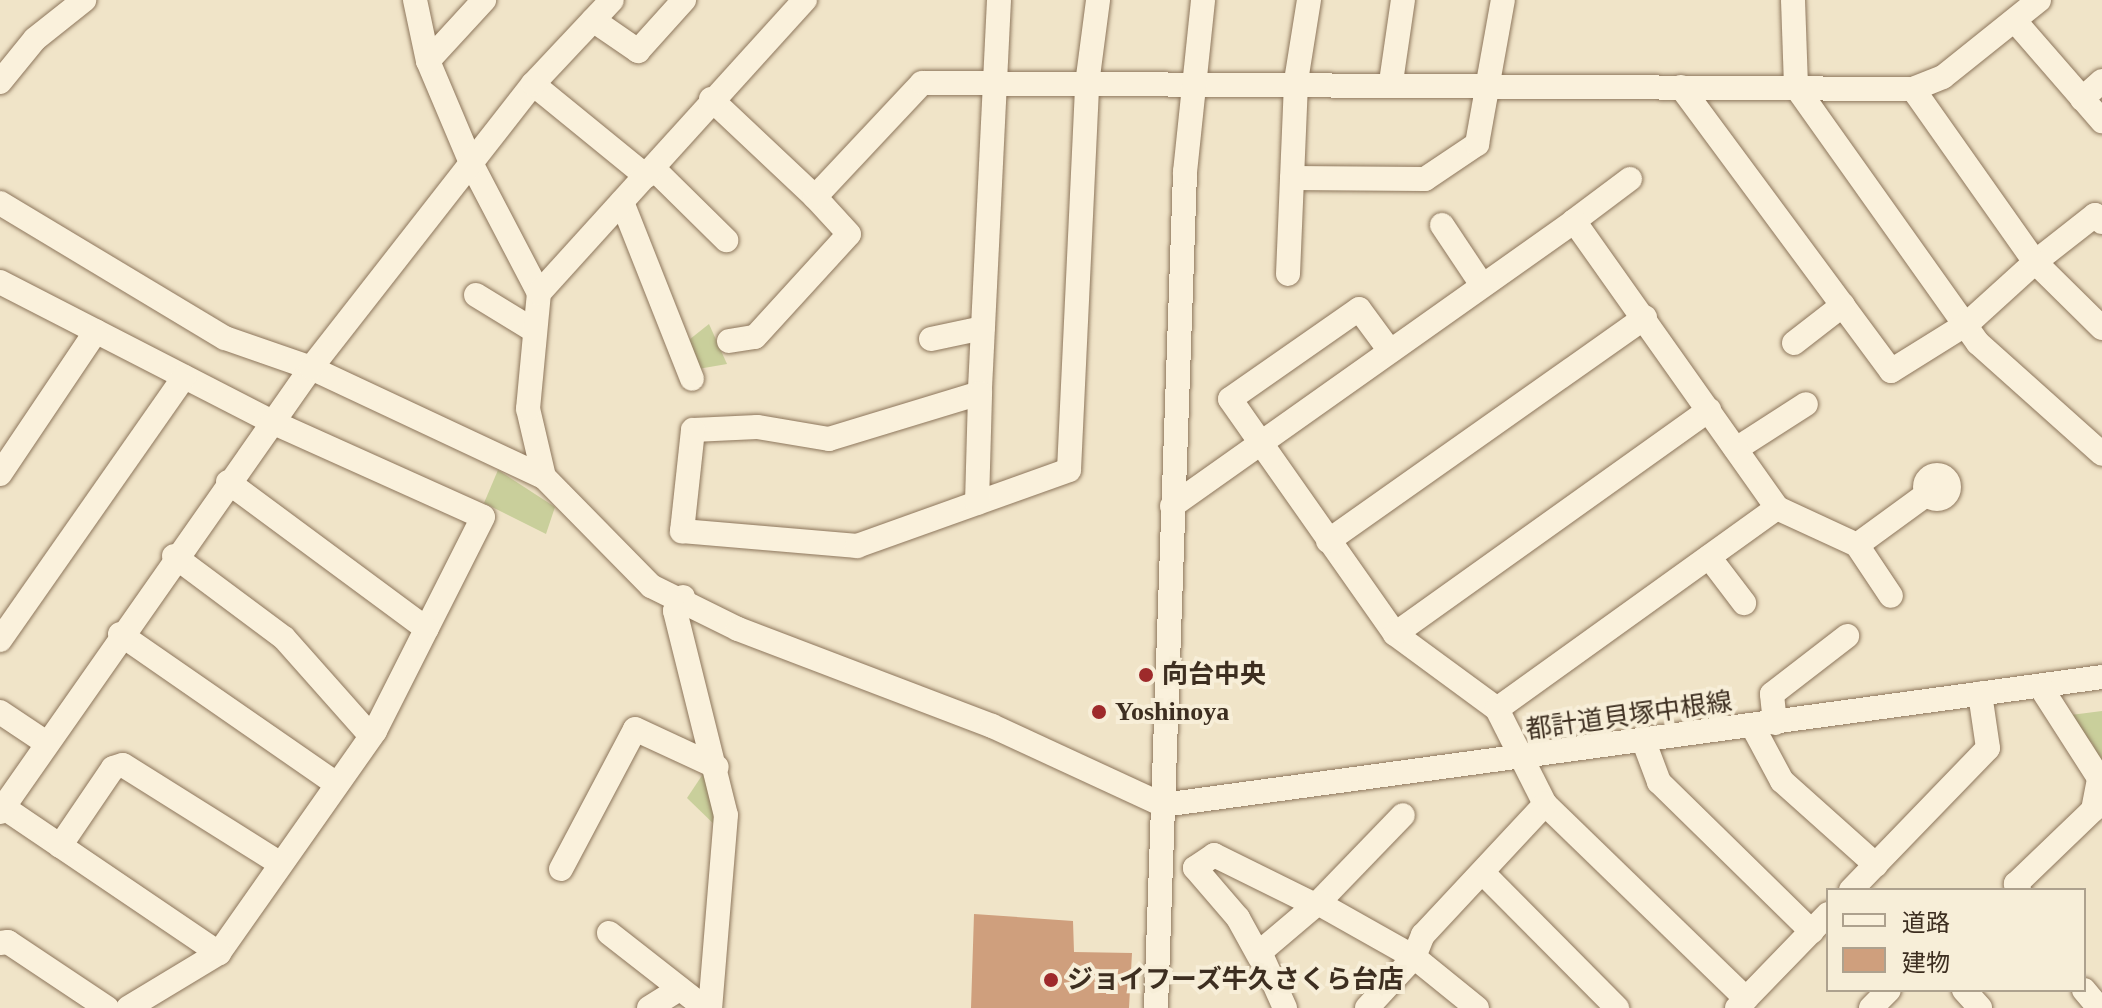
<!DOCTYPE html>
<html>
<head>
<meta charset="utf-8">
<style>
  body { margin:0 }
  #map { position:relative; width:2102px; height:1008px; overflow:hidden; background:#f0e4c8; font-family:"Times New Roman","Noto Sans JP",serif }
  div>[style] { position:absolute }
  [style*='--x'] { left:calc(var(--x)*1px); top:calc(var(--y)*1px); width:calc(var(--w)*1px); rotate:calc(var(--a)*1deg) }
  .green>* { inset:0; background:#c9cf9b }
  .building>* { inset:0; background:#cf9f7d }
  .roads { filter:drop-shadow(0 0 2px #8d765c) drop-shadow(0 0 2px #8d765c) }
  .minor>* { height:24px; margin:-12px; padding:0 12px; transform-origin:12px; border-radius:12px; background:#faf1dc }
  .minor>.ring { margin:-12px; padding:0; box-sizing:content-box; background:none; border:24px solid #faf1dc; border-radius:50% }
  .dots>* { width:22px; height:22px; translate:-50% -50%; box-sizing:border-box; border:4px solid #f7eed8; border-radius:50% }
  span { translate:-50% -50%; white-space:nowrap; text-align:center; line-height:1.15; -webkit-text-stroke:8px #f7eed8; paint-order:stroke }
  .poi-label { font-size:26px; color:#3d2e20; font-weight:700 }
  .left { translate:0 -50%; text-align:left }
  .street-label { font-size:26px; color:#3d2e20 }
  .legend { position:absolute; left:1826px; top:888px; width:260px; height:104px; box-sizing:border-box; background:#f7eed8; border:2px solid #ada18e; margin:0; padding:10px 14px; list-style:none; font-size:24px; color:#3d2e20 }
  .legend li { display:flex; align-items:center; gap:16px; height:40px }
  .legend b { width:40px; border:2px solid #ada18e }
</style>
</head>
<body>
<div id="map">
  <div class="green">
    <div style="clip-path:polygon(709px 324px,727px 364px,698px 369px,685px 343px)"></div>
    <div style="clip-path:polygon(498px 470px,555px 507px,546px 534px,484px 503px)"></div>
    <div style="clip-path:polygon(2102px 711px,2102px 764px,2092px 743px,2063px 716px)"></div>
    <div style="clip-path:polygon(703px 774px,713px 775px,721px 831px,687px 798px)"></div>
  </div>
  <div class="building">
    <div style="clip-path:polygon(974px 914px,1073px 921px,1074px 952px,1132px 953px,1129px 1008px,971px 1008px)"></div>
  </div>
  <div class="roads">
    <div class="minor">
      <div style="--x:415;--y:0;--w:62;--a:78"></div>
      <div style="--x:428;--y:61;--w:111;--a:67.1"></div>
      <div style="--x:471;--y:163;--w:147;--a:62.4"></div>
      <div style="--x:999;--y:0;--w:393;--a:92.8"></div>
      <div style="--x:980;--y:393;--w:158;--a:163.1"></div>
      <div style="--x:829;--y:439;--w:73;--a:-170.5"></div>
      <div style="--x:757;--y:427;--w:64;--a:177.3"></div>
      <div style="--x:693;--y:430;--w:102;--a:96.2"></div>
      <div style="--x:682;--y:531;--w:176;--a:4.9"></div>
      <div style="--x:857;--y:546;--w:225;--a:-19.7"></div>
      <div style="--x:1069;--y:470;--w:386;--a:-87.3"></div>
      <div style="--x:1087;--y:84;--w:85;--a:-82.5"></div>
      <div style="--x:1793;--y:0;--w:87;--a:88"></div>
      <div style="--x:1796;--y:87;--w:314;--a:54.6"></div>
      <div style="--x:1978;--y:343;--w:166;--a:41.8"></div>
      <div style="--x:593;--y:20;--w:55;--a:34.6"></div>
      <div style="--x:638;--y:51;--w:69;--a:-48"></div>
      <div style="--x:2015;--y:21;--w:133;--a:49"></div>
      <div style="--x:428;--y:61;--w:83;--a:-47.4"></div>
      <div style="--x:0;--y:82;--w:55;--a:-50.9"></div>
      <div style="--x:35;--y:39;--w:63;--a:-38.5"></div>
      <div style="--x:1391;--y:82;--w:83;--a:-81.7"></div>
      <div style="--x:533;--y:84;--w:146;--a:39.2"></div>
      <div style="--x:1681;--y:87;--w:353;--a:53.5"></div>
      <div style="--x:1891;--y:371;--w:91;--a:-31.9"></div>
      <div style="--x:1968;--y:323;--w:91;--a:-42.3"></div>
      <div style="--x:2035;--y:262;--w:212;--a:-125.2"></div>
      <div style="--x:711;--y:99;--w:143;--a:43.3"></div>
      <div style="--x:2082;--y:99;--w:27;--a:-42"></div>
      <div style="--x:653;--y:168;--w:103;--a:44.6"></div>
      <div style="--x:1292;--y:178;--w:133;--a:0.4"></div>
      <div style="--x:1425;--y:179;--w:63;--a:-33.9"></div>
      <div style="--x:1477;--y:144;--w:146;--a:-79.8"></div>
      <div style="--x:622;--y:202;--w:190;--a:68.4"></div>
      <div style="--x:0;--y:203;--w:262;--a:31"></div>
      <div style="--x:225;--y:338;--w:91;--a:19.2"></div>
      <div style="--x:311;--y:368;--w:257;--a:25.1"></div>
      <div style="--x:544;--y:477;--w:153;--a:45.5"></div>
      <div style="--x:651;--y:586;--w:97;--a:26.3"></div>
      <div style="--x:738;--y:629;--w:272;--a:20.9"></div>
      <div style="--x:992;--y:726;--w:188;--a:24.8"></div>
      <div style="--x:1574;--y:221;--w:70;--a:-36.9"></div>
      <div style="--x:2102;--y:222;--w:10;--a:-135"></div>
      <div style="--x:2095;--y:215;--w:76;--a:141.9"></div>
      <div style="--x:2035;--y:262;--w:94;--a:44.6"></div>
      <div style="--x:1442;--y:225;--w:72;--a:56.3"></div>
      <div style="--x:1288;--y:274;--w:193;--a:-87.6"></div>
      <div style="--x:1296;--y:81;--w:82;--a:-80.9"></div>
      <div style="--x:0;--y:282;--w:306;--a:27.2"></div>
      <div style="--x:272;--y:422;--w:231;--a:24.2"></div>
      <div style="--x:483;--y:517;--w:240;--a:116.8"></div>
      <div style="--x:375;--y:731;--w:271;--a:125.1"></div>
      <div style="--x:219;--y:953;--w:106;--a:148.9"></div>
      <div style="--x:476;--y:295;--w:69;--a:31.4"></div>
      <div style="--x:931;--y:339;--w:53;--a:-11.9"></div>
      <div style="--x:729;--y:341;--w:26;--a:-9"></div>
      <div style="--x:755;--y:337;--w:139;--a:-47.6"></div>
      <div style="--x:849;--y:234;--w:50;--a:-132.6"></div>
      <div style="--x:815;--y:197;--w:156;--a:-46.8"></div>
      <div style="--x:922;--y:83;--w:991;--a:0.35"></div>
      <div style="--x:1913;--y:89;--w:32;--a:-22"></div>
      <div style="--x:1943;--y:77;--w:123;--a:-38.7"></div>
      <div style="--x:1794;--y:343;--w:62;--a:-37.8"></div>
      <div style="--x:1390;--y:351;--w:52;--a:-126.4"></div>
      <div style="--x:1359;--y:309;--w:157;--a:145.1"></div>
      <div style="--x:1230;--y:399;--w:287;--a:54.9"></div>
      <div style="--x:1395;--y:634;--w:127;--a:36.3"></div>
      <div style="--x:1497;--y:709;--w:106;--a:63.2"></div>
      <div style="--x:1545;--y:804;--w:280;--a:44.1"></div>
      <div style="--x:1736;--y:449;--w:83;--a:-32.7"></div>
      <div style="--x:0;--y:474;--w:172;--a:-56.1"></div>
      <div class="ring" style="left:1925px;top:475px;width:0;height:0"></div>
      <div style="--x:544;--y:477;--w:70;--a:-103.2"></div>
      <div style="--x:528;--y:409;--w:117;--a:-84.6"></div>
      <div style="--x:539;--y:293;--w:396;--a:-47.8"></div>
      <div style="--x:228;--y:482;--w:247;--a:36.5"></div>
      <div style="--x:977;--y:503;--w:110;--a:-88.4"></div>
      <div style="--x:1172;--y:506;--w:493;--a:-35.3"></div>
      <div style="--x:1574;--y:221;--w:352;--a:54.7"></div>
      <div style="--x:1777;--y:508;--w:88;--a:24.8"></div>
      <div style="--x:1857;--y:545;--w:87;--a:-36.1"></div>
      <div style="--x:1328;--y:541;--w:388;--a:-35.2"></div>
      <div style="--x:1857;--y:545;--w:61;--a:56.3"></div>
      <div style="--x:174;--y:556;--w:137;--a:36.7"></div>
      <div style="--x:284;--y:638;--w:131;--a:48.4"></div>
      <div style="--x:1709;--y:557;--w:58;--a:52.7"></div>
      <div style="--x:683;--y:597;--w:16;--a:120"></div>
      <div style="--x:675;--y:611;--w:210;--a:76"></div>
      <div style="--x:726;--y:815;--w:194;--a:94.7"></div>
      <div style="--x:120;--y:634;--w:264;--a:34.7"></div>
      <div style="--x:1395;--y:634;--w:386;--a:-35.5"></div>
      <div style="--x:0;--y:640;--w:321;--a:-55"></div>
      <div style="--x:1497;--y:709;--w:345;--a:-35.7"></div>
      <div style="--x:0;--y:712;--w:54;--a:33.7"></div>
      <div style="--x:1775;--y:723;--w:29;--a:-96"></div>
      <div style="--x:1772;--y:694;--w:95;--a:-37.7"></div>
      <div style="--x:1753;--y:727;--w:61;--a:61.8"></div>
      <div style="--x:1782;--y:781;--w:126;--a:41.8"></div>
      <div style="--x:1644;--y:742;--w:43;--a:69.4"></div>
      <div style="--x:1659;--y:782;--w:214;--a:44.4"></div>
      <div style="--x:1163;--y:805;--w:948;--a:-7.76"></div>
      <div style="--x:3;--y:807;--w:261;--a:34.1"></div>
      <div style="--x:0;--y:812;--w:542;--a:-54.99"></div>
      <div style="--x:311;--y:368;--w:360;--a:-52"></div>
      <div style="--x:533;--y:84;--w:115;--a:-46.8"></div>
      <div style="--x:60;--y:846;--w:94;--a:-55.8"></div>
      <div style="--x:113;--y:768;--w:10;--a:-17"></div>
      <div style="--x:123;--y:765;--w:186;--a:32.1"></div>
      <div style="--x:561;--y:869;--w:158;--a:-62.1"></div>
      <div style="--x:635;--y:729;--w:90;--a:24.9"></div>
      <div style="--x:1484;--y:874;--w:189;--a:45.2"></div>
      <div style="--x:1851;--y:890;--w:197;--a:-46"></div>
      <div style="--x:1988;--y:748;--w:55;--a:-98.4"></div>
      <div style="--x:2019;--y:890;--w:7;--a:-117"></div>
      <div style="--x:2016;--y:884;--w:107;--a:-43.9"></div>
      <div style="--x:2093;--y:810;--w:33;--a:-79"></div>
      <div style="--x:2099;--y:778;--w:109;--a:-122.7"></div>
      <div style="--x:1318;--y:903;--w:122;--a:-46"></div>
      <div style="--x:609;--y:933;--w:122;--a:38"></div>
      <div style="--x:0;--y:943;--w:8;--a:-7"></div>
      <div style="--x:8;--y:942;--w:119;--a:33.7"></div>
      <div style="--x:1260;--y:958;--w:46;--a:-118.8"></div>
      <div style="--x:1238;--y:918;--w:66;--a:-130.7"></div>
      <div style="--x:1195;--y:868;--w:23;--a:-34"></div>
      <div style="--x:1214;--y:855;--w:110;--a:26.3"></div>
      <div style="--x:1964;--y:990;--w:24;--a:48"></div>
      <div style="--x:2084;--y:990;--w:23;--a:50"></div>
      <div style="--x:649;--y:1008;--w:36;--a:-32"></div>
      <div style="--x:1156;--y:1008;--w:837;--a:-88.01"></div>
      <div style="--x:1185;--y:172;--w:173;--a:-84"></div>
      <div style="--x:1285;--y:1008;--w:61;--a:-114.1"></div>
      <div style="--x:1260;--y:952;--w:76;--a:-40.2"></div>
      <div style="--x:1318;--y:903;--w:110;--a:29.4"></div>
      <div style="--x:1414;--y:957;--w:81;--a:39"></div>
      <div style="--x:1367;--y:1008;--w:69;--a:-47.3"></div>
      <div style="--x:1414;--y:957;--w:24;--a:-68"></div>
      <div style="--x:1423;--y:935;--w:179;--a:-47"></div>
      <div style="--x:1737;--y:1008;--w:131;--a:-45.9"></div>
      <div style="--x:1871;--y:1008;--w:25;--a:-45"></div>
    </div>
  </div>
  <div class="dots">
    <div style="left:1146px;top:675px;background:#9e2a2b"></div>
    <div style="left:1099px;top:712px;background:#9e2a2b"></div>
    <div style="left:1051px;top:980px;background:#9e2a2b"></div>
  </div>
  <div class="poi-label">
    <span class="left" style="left:1162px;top:675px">向台中央</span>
    <span class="left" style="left:1115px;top:712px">Yoshinoya</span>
    <span class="left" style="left:1067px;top:980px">ジョイフーズ牛久さくら台店</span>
  </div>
  <div class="street-label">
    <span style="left:1629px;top:716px;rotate:-8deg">都計道貝塚中根線</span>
  </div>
  <ul class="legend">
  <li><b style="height:10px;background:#faf1dc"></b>道路</li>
  <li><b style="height:22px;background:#cf9f7d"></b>建物</li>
  </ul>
</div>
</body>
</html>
